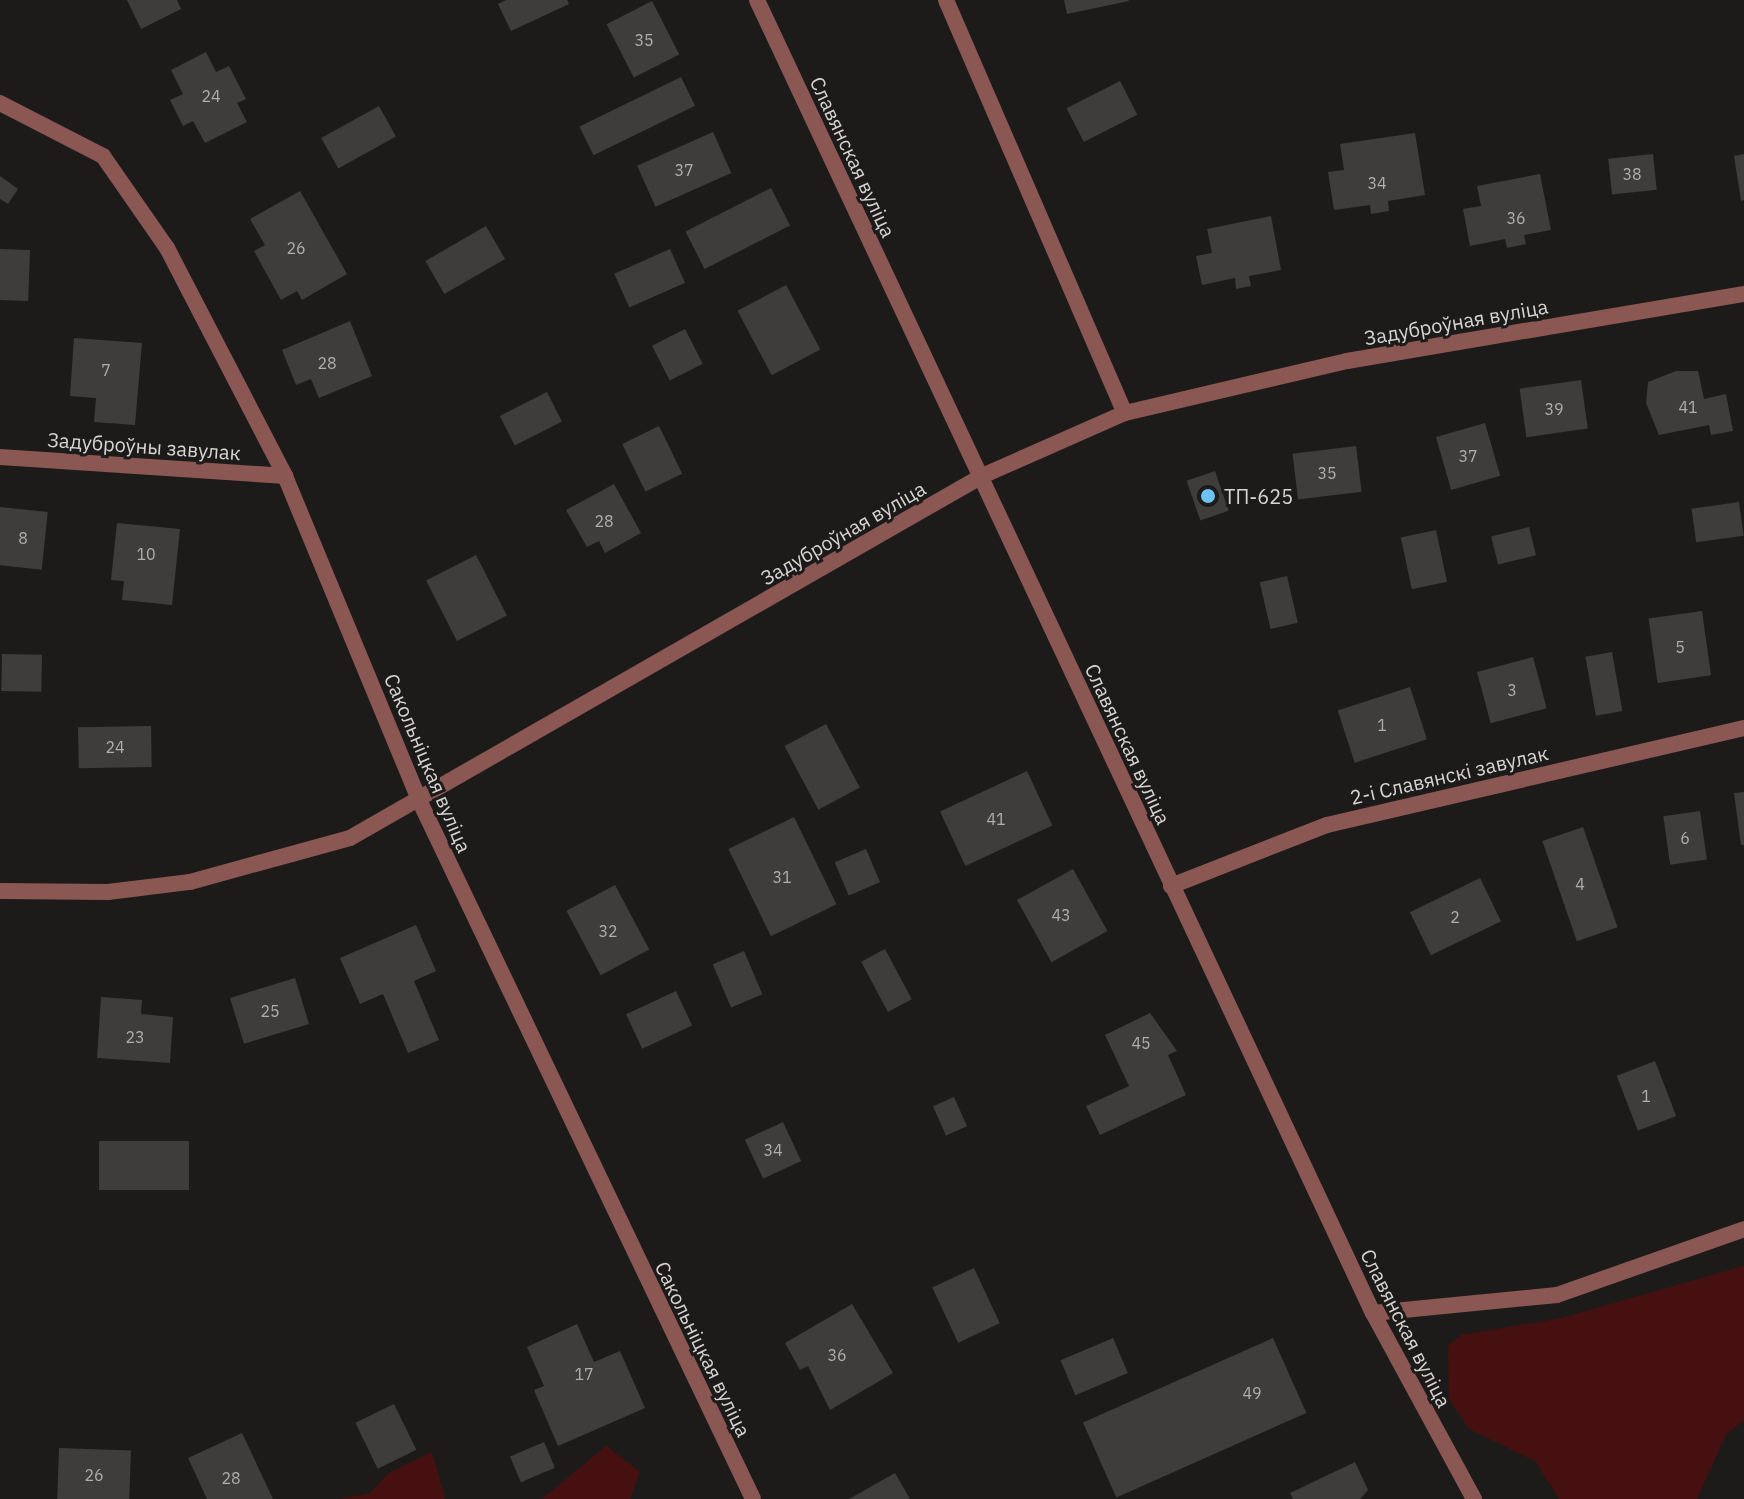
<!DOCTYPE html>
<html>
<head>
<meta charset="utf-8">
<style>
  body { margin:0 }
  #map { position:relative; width:1744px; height:1499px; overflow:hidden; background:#1d1b1a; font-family:"IBM Plex Sans",sans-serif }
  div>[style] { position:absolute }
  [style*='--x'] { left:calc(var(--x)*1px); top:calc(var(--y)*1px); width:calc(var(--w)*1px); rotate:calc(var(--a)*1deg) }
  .green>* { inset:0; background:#471010 }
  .building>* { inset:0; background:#3f3c3c; transform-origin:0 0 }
  .street>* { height:16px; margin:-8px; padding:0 8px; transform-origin:8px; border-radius:8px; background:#8a5753 }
  .dots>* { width:22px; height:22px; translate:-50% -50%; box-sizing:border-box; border:4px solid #1d1b1a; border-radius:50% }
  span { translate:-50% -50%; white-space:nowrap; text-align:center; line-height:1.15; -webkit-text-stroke:6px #1d1b1a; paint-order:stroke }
  .number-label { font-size:16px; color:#b0aeae }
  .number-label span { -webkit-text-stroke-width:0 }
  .street-label { font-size:20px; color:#d6d4d4 }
  .poi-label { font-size:20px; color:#d6d4d4 }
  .left { translate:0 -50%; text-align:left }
</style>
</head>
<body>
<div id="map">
  <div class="green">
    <div style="clip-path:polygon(1744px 1266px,1744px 1420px,1726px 1434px,1697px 1499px,1559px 1499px,1535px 1461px,1469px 1429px,1449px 1399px,1448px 1346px,1461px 1335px,1562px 1318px)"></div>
    <div style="clip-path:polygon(606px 1446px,640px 1472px,630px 1499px,542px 1499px)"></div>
    <div style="clip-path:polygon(432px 1452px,445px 1499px,339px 1499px,370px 1493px,389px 1473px)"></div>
  </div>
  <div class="building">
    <div style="clip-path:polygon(127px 0,177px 0,181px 9px,141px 29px)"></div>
    <div style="clip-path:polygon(506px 0,567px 0,569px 4px,511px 31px,498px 4px)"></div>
    <div style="clip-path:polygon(1064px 0,1128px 0,1129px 1px,1067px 14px)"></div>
    <div style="left:652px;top:1px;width:60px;height:51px;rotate:63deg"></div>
    <div style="clip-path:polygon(206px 52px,216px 72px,229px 66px,246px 99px,237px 103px,247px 122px,205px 143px,193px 121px,183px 126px,170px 100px,183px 94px,171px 70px)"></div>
    <div style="left:681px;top:77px;width:32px;height:113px;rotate:64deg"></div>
    <div style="left:1120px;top:81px;width:38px;height:60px;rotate:63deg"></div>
    <div style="left:379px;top:106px;width:35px;height:66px;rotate:61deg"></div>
    <div style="left:713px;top:132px;width:45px;height:83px;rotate:66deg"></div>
    <div style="clip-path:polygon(1415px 133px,1425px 195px,1388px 201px,1389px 211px,1371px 214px,1370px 205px,1334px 210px,1328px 172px,1344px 170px,1340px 144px)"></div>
    <div style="left:1653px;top:154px;width:36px;height:45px;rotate:84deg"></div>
    <div style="clip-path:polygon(1744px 154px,1744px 200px,1741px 201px,1734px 156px)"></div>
    <div style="clip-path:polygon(1540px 174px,1551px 230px,1524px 235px,1526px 244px,1507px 248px,1505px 239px,1470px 246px,1463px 209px,1481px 206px,1477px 186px)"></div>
    <div style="clip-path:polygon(0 176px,18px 189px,8px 204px,0 199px)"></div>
    <div style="left:771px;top:188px;width:42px;height:96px;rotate:63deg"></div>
    <div style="clip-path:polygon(300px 191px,347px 274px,302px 300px,297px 291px,281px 300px,254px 251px,265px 245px,250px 219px)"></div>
    <div style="clip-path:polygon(1271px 216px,1281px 270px,1249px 276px,1251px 286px,1236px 289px,1235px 278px,1202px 285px,1196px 256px,1212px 253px,1207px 229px)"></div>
    <div style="left:486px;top:226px;width:38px;height:70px;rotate:60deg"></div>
    <div style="left:0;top:249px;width:30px;height:51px;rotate:2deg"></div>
    <div style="left:670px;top:249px;width:37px;height:61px;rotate:66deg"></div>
    <div style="left:786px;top:285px;width:73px;height:55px;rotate:62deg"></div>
    <div style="clip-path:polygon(350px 321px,372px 376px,319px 398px,311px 379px,296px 385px,282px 350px)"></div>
    <div style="left:685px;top:329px;width:39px;height:37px;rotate:63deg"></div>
    <div style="clip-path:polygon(74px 338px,142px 343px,135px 425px,94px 422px,96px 398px,70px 396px)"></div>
    <div style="clip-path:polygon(1676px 371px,1698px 371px,1704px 399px,1726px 394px,1733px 431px,1711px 435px,1709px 425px,1659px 435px,1646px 403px,1648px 382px)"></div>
    <div style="left:1581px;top:380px;width:49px;height:62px;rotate:82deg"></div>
    <div style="left:547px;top:392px;width:33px;height:53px;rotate:63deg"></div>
    <div style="left:1485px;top:423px;width:55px;height:51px;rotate:74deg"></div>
    <div style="left:659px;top:426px;width:53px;height:41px;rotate:64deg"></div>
    <div style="left:1356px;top:446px;width:46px;height:64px;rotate:83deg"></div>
    <div style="left:1215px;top:471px;width:42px;height:30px;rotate:71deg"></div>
    <div style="clip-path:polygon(614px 484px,641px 533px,605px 553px,599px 541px,587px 547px,566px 510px)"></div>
    <div style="left:1739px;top:502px;width:34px;height:48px;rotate:82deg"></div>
    <div style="left:0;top:507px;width:48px;height:58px;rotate:6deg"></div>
    <div style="clip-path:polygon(117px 523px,180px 529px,172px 605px,122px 600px,124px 581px,111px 580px)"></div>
    <div style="left:1529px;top:527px;width:29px;height:39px;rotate:76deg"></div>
    <div style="left:1436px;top:530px;width:53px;height:36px;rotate:78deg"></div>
    <div style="left:476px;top:555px;width:68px;height:56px;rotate:63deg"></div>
    <div style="left:1287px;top:576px;width:48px;height:28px;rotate:77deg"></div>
    <div style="left:1702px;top:611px;width:65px;height:54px;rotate:82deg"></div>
    <div style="left:1612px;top:652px;width:60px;height:27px;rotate:80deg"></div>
    <div style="left:2px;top:654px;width:40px;height:37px;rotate:1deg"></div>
    <div style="left:1533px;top:657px;width:53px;height:58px;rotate:75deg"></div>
    <div style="left:1410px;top:687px;width:55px;height:76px;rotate:72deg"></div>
    <div style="left:826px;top:724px;width:72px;height:47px;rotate:62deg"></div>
    <div style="left:151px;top:726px;width:41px;height:73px;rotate:89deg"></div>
    <div style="left:1027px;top:771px;width:60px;height:96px;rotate:65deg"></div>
    <div style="clip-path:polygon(1744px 792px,1744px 845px,1741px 845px,1734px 793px)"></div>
    <div style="left:1700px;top:811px;width:49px;height:37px;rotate:82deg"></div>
    <div style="left:794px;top:817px;width:97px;height:73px;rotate:64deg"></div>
    <div style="left:1583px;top:827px;width:106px;height:43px;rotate:71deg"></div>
    <div style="left:866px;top:849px;width:36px;height:34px;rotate:67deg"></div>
    <div style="left:1073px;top:869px;width:71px;height:64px;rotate:61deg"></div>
    <div style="left:1480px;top:878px;width:48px;height:78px;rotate:64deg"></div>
    <div style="left:615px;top:885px;width:73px;height:55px;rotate:62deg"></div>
    <div style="clip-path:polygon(416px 925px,436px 971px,414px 981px,439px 1040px,408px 1053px,383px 994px,360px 1004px,340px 958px)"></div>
    <div style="left:885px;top:949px;width:57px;height:27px;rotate:62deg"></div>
    <div style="left:744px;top:951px;width:47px;height:34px;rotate:67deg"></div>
    <div style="left:295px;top:978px;width:48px;height:68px;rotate:73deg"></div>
    <div style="left:676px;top:991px;width:38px;height:55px;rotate:65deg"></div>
    <div style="clip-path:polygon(101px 997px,142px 1000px,141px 1014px,173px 1017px,170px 1063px,97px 1058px)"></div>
    <div style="clip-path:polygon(1150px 1013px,1177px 1051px,1168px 1055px,1186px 1095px,1100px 1135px,1086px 1106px,1129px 1086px,1105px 1035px)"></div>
    <div style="left:1655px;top:1061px;width:59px;height:41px;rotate:69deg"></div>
    <div style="left:954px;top:1097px;width:32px;height:23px;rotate:66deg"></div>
    <div style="left:783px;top:1122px;width:43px;height:42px;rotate:65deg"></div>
    <div style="left:99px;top:1141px;width:90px;height:49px"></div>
    <div style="left:974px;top:1268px;width:61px;height:46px;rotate:65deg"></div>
    <div style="clip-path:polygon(852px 1304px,893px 1373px,830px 1410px,808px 1366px,800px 1370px,785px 1343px)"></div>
    <div style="clip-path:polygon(577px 1324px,594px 1362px,620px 1351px,645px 1408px,558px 1446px,534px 1390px,544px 1386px,527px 1347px)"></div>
    <div style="left:1113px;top:1338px;width:38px;height:57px;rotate:67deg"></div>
    <div style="left:1273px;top:1338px;width:82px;height:208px;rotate:66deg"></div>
    <div style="left:394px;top:1404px;width:51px;height:43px;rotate:64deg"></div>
    <div style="clip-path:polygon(242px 1433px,273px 1499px,207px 1499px,188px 1458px)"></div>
    <div style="left:544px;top:1442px;width:28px;height:37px;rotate:67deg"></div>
    <div style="left:59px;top:1448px;width:72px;height:51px;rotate:2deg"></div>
    <div style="clip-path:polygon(1355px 1462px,1368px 1490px,1360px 1499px,1293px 1499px,1290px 1493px)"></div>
    <div style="clip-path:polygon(895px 1473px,910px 1499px,849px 1499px)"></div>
  </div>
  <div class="street">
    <div style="--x:757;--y:0;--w:1450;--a:64.87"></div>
    <div style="--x:1373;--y:1313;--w:212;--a:61.5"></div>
    <div style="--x:946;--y:0;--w:450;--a:66.6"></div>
    <div style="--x:0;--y:103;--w:116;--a:27.2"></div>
    <div style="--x:103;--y:156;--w:112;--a:55.2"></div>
    <div style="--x:167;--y:248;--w:257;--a:62.6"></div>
    <div style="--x:285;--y:476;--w:353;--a:67.5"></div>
    <div style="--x:420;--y:802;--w:772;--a:64.46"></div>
    <div style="--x:0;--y:457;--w:286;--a:3.8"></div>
    <div style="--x:1171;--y:886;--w:168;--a:-21.4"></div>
    <div style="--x:1327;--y:825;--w:428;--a:-13.1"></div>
    <div style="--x:0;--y:891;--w:108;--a:0.5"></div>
    <div style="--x:108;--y:892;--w:83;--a:-7"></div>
    <div style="--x:190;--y:882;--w:166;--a:-15.4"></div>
    <div style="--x:350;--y:838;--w:728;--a:-29.8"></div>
    <div style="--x:982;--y:476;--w:156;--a:-23.8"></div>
    <div style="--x:1125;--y:413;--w:228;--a:-13.2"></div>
    <div style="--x:1347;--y:361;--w:403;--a:-9.6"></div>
    <div style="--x:1373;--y:1313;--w:185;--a:-5.6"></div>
    <div style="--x:1557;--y:1295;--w:198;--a:-19.4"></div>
  </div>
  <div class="dots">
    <div style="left:1208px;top:496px;background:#6cc3f2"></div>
  </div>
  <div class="number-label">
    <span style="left:644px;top:40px">35</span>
    <span style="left:211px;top:96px">24</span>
    <span style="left:684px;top:170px">37</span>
    <span style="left:1632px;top:174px">38</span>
    <span style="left:1377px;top:183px">34</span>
    <span style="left:1516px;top:218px">36</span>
    <span style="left:296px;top:248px">26</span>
    <span style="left:327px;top:363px">28</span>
    <span style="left:106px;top:370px">7</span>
    <span style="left:1688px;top:407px">41</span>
    <span style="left:1554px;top:409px">39</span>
    <span style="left:1468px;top:456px">37</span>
    <span style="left:1327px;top:473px">35</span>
    <span style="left:604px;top:521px">28</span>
    <span style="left:23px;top:538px">8</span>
    <span style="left:146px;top:554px">10</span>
    <span style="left:1680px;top:647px">5</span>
    <span style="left:1512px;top:690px">3</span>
    <span style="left:1382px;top:725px">1</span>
    <span style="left:115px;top:747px">24</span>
    <span style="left:996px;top:819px">41</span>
    <span style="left:1685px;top:838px">6</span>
    <span style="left:782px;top:877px">31</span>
    <span style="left:1580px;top:884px">4</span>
    <span style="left:1061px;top:915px">43</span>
    <span style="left:1455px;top:917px">2</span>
    <span style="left:608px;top:931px">32</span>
    <span style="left:270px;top:1011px">25</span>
    <span style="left:135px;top:1037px">23</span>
    <span style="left:1141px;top:1043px">45</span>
    <span style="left:1646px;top:1096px">1</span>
    <span style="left:773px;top:1150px">34</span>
    <span style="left:837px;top:1355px">36</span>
    <span style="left:584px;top:1374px">17</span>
    <span style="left:1252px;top:1393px">49</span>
    <span style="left:94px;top:1475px">26</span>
    <span style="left:231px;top:1478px">28</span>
  </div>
  <div class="street-label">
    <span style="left:853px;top:157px;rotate:65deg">Славянская вуліца</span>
    <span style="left:1456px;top:322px;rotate:-10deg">Задуброўная вуліца</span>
    <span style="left:144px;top:446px;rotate:4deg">Задуброўны завулак</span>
    <span style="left:843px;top:533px;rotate:-30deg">Задуброўная вуліца</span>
    <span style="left:1128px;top:744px;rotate:65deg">Славянская вуліца</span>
    <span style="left:428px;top:763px;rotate:67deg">Сакольніцкая вуліца</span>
    <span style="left:1449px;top:775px;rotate:-13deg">2-і Славянскі завулак</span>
    <span style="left:1406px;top:1328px;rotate:63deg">Славянская вуліца</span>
    <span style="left:703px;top:1349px;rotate:64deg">Сакольніцкая вуліца</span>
  </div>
  <div class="poi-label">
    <span class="left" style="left:1224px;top:496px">ТП-625</span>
  </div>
</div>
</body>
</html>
